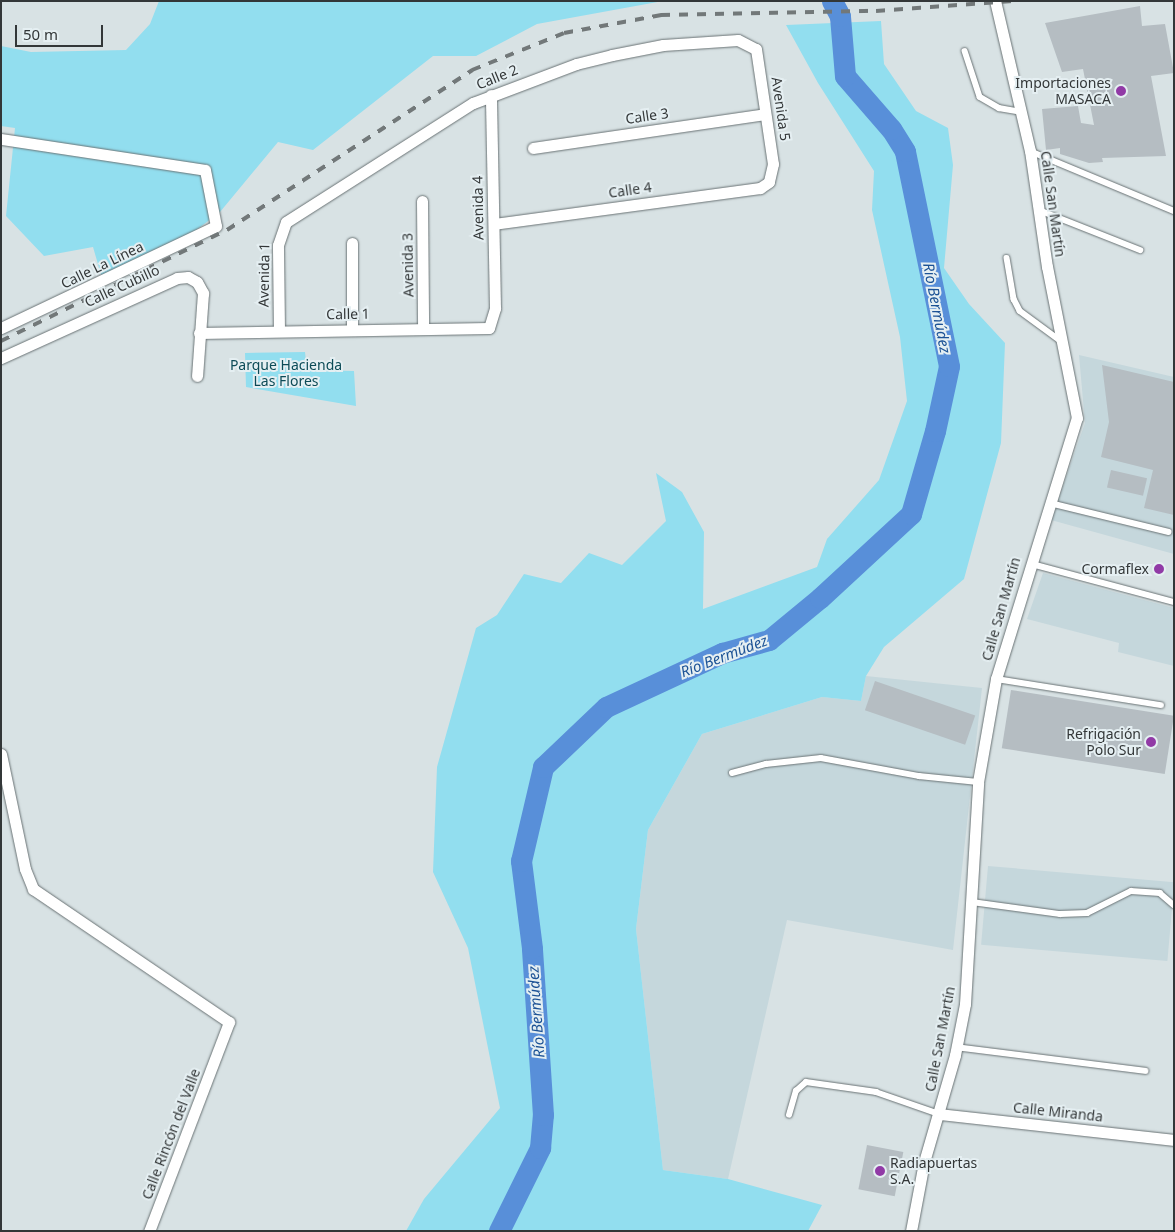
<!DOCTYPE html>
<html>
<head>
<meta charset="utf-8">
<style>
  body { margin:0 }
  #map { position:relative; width:1175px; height:1232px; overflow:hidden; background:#d8e2e4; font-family:"Noto Sans",sans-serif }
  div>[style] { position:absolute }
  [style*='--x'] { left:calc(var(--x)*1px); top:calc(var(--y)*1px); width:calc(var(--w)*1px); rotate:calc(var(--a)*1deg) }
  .built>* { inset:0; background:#c5d7dc; transform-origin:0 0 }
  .green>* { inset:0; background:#92deef }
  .river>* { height:21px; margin:-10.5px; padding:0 10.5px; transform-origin:10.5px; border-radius:10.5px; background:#588fd9 }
  .building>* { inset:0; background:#b5bdc2; transform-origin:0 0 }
  .roads { filter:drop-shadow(0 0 1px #697274) drop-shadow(0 0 1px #697274) }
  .service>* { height:5.5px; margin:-2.75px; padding:0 2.75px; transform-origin:2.75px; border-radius:2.75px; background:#fff }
  .minor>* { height:11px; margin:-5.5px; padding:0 5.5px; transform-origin:5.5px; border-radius:5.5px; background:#fff }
  .rail>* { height:4px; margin-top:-2px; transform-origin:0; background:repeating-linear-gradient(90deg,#727879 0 9px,transparent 0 18px) }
  .dots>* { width:14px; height:14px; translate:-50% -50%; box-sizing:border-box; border:2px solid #e5eff2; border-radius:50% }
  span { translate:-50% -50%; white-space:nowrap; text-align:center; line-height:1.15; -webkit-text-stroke:4px #e5eff2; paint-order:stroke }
  .street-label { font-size:14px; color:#333738 }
  .poi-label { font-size:14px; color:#333738 }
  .right { translate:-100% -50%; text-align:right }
  .left { translate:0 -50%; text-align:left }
  .park-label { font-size:14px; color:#0c4b57 }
  .water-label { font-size:15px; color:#1c5295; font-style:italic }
  .frame { position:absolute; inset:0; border:2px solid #333738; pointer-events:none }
  .scale { position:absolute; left:15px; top:25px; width:88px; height:22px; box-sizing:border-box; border:2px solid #333738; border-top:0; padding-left:6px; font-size:15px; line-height:18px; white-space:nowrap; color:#333738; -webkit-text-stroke:4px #e5eff2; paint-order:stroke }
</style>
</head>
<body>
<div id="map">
  <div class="built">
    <div style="clip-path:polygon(1079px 355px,1174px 377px,1174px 554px,1051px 520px,1085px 423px)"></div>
    <div style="clip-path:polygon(1043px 573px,1174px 608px,1174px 666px,1118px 652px,1119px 643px,1027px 619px)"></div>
    <div style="clip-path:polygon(866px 676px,982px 688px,953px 950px,787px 920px,728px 1179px,663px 1170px,636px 929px,648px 830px,702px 734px,822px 697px,861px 701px)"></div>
    <div style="left:988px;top:866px;width:187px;height:79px;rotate:5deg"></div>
  </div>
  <div class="green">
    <div style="clip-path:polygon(159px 1px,663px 1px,537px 24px,476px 56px,433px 56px,313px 150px,278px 142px,220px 212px,191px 234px,102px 278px,93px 247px,44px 256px,6px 216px,15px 128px,1px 126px,1px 46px,31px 52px,126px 50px,150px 24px)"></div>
    <div style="clip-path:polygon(881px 21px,884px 64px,916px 111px,948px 128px,953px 165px,944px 268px,969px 304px,1005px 343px,1001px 443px,964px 579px,884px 647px,866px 676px,861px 701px,822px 697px,702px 734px,648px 830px,636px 929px,663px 1170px,728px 1179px,822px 1205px,808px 1231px,406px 1231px,424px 1199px,500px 1108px,468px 948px,433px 872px,437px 767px,476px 628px,497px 615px,524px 574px,561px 583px,589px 553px,622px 565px,666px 521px,656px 473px,682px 492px,704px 532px,703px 609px,817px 567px,827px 539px,879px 480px,907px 401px,900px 337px,872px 210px,874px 171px,818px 83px,786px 25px)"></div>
    <div style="clip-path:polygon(305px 352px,307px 370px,354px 371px,356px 406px,246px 387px,245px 353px)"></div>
  </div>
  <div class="river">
    <div style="--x:499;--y:1231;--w:93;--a:-63.7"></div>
    <div style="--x:540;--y:1148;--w:33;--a:-85"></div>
    <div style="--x:543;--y:1115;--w:167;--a:-93.8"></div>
    <div style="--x:532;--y:948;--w:88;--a:-97.2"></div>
    <div style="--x:521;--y:861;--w:97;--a:-76.8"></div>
    <div style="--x:543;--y:767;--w:87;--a:-43.6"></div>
    <div style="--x:606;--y:707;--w:128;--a:-25"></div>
    <div style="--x:722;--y:653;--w:49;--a:-15.5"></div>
    <div style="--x:769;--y:640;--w:66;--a:-39.5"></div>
    <div style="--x:820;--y:598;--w:124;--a:-42.7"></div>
    <div style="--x:911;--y:514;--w:86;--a:-73.9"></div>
    <div style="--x:935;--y:431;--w:66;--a:-77.8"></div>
    <div style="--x:949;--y:366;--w:219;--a:-101.6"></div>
    <div style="--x:905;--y:151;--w:26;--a:-122"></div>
    <div style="--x:891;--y:129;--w:70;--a:-131"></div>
    <div style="--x:845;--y:76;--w:60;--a:-94.8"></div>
    <div style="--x:840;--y:16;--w:17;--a:-118"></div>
  </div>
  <div class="building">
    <div style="clip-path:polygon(1140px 6px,1142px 26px,1165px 24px,1174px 73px,1151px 76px,1166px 156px,1102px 158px,1103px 162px,1089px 163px,1060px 154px,1060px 148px,1046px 150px,1042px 109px,1078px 106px,1081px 123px,1094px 125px,1083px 69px,1062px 72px,1045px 23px)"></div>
    <div style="clip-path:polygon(1102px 365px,1174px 382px,1174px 515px,1144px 508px,1153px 470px,1101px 457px,1109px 422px)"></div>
    <div style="left:1111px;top:470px;width:37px;height:18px;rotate:13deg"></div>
    <div style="left:875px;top:681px;width:106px;height:31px;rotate:19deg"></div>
    <div style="left:1011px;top:690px;width:165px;height:59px;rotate:9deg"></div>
    <div style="left:867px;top:1145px;width:37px;height:45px;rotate:11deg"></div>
  </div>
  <div class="roads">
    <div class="service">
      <div style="--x:965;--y:51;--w:48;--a:71.9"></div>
      <div style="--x:980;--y:97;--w:22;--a:30"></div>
      <div style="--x:999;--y:108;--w:22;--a:10"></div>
      <div style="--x:1030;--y:151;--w:156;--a:22.6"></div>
      <div style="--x:1039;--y:210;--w:109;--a:21.6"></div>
      <div style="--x:1007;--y:258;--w:42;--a:80.3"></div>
      <div style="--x:1014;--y:299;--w:13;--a:63"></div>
      <div style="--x:1020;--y:311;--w:51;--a:36.2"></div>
      <div style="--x:1050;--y:503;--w:122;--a:13.7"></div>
      <div style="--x:1032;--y:564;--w:147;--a:15"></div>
      <div style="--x:996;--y:679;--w:167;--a:9"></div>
      <div style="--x:732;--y:773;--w:35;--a:-15"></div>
      <div style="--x:766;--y:764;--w:55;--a:-6.2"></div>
      <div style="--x:821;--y:758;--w:100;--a:10.4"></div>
      <div style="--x:919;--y:776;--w:59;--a:5.8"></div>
      <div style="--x:972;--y:902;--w:89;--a:7.8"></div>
      <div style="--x:1060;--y:914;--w:27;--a:-2"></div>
      <div style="--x:1087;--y:913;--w:49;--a:-26.6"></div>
      <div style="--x:1131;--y:891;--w:29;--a:4"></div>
      <div style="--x:1160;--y:893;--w:18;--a:41"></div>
      <div style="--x:956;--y:1047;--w:191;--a:7.2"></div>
      <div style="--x:789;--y:1115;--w:25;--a:-74"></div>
      <div style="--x:796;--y:1091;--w:13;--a:-42"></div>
      <div style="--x:806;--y:1082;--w:71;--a:8.1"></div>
      <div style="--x:876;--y:1092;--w:67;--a:19.2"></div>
    </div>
    <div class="minor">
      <div style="--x:1;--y:139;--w:206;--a:8.6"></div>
      <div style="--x:205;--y:170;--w:57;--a:78.9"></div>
      <div style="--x:216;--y:226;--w:238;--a:154.6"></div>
      <div style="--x:533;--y:148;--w:234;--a:-8.3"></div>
      <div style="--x:422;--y:201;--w:127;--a:89.5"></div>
      <div style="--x:352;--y:243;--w:85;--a:90"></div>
      <div style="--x:279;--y:331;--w:86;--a:-90.7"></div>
      <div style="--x:278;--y:245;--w:24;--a:-71"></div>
      <div style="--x:286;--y:222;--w:222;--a:-32.5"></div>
      <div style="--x:473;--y:103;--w:110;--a:-20.7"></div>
      <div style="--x:576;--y:64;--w:37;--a:-14"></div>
      <div style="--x:612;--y:55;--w:52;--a:-11.1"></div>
      <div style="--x:663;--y:45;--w:75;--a:-3.8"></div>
      <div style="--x:738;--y:40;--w:20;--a:27"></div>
      <div style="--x:756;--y:49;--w:116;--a:81.6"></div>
      <div style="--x:773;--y:164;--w:18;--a:103"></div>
      <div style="--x:769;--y:182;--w:11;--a:146"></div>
      <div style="--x:760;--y:188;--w:268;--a:172.3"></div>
      <div style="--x:199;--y:333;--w:290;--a:-1"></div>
      <div style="--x:489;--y:328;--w:21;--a:-73"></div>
      <div style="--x:495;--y:308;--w:213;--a:-91.1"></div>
      <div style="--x:1;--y:358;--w:193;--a:-24.4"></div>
      <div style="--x:177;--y:278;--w:11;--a:-5"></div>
      <div style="--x:188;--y:277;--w:10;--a:29"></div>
      <div style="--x:197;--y:282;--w:13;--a:61"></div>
      <div style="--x:203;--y:293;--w:83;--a:94.1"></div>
      <div style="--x:1;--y:754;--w:117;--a:78.2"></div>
      <div style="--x:25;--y:869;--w:22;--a:68"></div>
      <div style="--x:33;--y:889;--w:237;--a:34.2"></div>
      <div style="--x:229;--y:1022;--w:224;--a:110.9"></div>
      <div style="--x:939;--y:1114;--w:236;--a:6.3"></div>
      <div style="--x:911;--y:1231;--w:70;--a:-79.3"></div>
      <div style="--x:924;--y:1162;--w:111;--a:-73.8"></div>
      <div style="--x:955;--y:1055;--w:52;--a:-78.9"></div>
      <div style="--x:965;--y:1004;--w:222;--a:-86.6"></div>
      <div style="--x:978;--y:782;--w:105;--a:-80.1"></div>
      <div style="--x:996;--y:679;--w:273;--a:-72.8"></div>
      <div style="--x:1077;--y:418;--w:154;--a:-101.2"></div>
      <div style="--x:1047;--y:267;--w:117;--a:-98.3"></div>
      <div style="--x:1030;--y:151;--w:154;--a:-103.1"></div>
    </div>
  </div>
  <div class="rail">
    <div style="--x:1;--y:341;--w:252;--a:-26.2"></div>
    <div style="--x:227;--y:230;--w:293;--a:-33.1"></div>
    <div style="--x:472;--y:70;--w:99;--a:-21.9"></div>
    <div style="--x:564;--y:33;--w:99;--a:-10.5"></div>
    <div style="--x:661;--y:15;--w:215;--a:-1.1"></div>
    <div style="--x:876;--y:11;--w:137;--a:-4.2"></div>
  </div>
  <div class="dots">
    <div style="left:1121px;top:91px;background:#913aa6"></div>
    <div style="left:1159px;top:569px;background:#913aa6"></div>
    <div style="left:1151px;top:742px;background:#913aa6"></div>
    <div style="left:880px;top:1171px;background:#913aa6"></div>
  </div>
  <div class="street-label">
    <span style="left:497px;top:77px;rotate:-22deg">Calle 2</span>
    <span style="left:781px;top:109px;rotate:82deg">Avenida 5</span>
    <span style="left:647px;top:116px;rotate:-8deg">Calle 3</span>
    <span style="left:630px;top:190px;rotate:-8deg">Calle 4</span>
    <span style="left:1053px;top:204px;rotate:82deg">Calle San Martín</span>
    <span style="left:478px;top:208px;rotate:-91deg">Avenida 4</span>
    <span style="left:102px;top:265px;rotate:-26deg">Calle La Línea</span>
    <span style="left:408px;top:265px;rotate:-91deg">Avenida 3</span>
    <span style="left:264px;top:275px;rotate:-89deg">Avenida 1</span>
    <span style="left:122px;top:286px;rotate:-25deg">Calle Cubillo</span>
    <span style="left:348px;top:314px;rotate:-1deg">Calle 1</span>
    <span style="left:1001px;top:609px;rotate:-74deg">Calle San Martín</span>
    <span style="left:940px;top:1039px;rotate:-79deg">Calle San Martín</span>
    <span style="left:1058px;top:1112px;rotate:6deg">Calle Miranda</span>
    <span style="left:171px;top:1134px;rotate:-69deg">Calle Rincón del Valle</span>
  </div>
  <div class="poi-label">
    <span class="right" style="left:1111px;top:91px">Importaciones<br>MASACA</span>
    <span class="right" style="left:1149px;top:569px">Cormaflex</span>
    <span class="right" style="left:1141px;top:742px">Refrigación<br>Polo Sur</span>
    <span class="left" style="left:890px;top:1171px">Radiapuertas<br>S.A.</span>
  </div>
  <div class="park-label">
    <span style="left:286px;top:373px">Parque Hacienda<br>Las Flores</span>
  </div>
  <div class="water-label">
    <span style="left:937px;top:308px;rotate:79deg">Río Bermúdez</span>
    <span style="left:724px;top:656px;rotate:-21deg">Río Bermúdez</span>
    <span style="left:536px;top:1012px;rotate:-94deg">Río Bermúdez</span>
  </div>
  <div class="frame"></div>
  <div class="scale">50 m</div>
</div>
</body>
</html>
